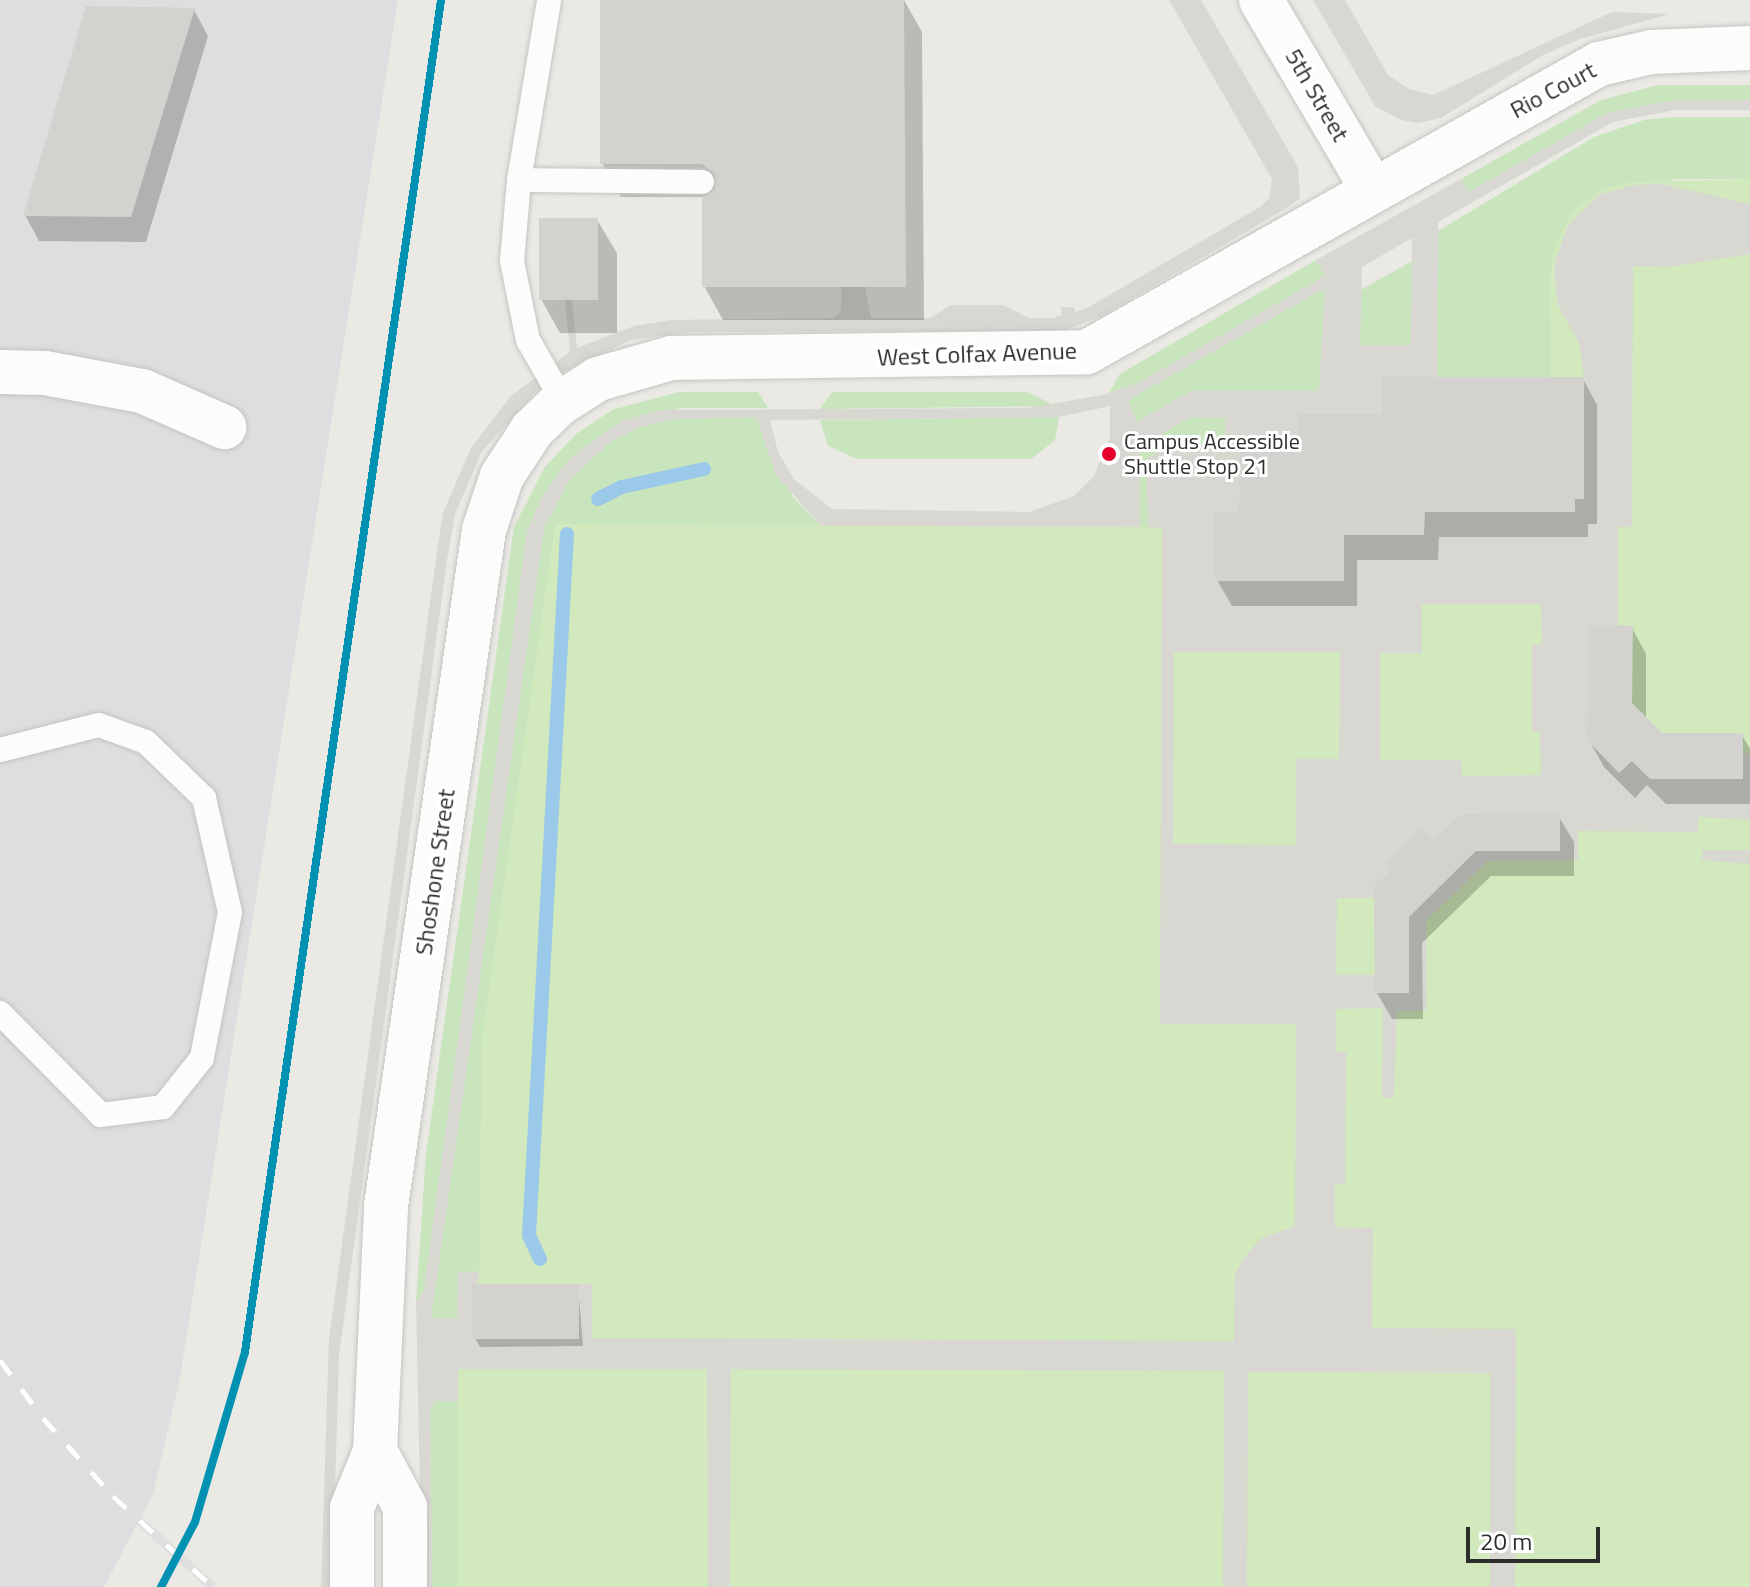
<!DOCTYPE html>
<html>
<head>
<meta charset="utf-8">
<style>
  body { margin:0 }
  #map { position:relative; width:1750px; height:1587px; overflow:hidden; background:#eae9e4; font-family:"Titillium Web",sans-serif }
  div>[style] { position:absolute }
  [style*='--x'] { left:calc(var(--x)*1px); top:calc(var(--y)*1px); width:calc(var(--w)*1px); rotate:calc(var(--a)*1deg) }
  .industrial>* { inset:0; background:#dfdddf }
  .green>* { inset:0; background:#c8e5be }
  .pitch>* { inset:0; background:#d1e9bc }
  .plaza>* { inset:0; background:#d8d7d2 }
  .shadow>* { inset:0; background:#0003 }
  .stream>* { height:14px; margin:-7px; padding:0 7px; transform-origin:7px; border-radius:7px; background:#9ac9e9 }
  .building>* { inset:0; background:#d3d2ce; transform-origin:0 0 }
  .roads { filter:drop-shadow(0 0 2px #c4c4c4) drop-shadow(0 0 2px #c4c4c4) }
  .service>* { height:24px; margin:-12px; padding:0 12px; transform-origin:12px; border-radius:12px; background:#fcfcfb }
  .minor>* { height:44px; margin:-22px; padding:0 22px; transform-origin:22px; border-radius:22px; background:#fcfcfb }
  .rail>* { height:9px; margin-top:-4.5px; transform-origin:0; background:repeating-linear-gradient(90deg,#fff 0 18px,#dfdfe0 0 36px); box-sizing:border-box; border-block:2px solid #dfdfe0 }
  .rail-1>* { height:8px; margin:-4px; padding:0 4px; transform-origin:4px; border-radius:4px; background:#0091b3 }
  .dots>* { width:22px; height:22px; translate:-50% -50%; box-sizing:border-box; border:4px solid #fff; border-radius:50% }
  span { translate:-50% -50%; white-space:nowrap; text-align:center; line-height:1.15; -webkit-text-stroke:6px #fff; paint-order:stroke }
  .bus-label { font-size:22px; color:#2d2d2d }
  .left { translate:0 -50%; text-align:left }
  .street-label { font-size:24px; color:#2d2d2d }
  .scale { position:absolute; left:1466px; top:1527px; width:134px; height:36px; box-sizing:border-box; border:4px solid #2d2d2d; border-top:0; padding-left:10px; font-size:24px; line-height:28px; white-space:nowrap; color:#2d2d2d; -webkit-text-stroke:6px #fff; paint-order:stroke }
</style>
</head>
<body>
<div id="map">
  <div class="industrial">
    <div style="clip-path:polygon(0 0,398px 0,180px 1378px,153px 1494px,104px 1587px,0 1587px)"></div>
  </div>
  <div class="green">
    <div style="clip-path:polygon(1658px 85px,1750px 85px,1750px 100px,1677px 100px,1607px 113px,1469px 192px,1461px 179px,1601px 100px)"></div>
    <div style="clip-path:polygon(1675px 117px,1750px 117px,1750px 179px,1674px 179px,1551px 303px,1552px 377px,1437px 377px,1438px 231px,1594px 137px,1644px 120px)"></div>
    <div style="clip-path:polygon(1316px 260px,1325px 276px,1140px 382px,1108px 394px,1120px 374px)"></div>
    <div style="clip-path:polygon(1412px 261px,1411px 345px,1360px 345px,1361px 290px)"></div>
    <div style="clip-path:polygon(1325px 287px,1319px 391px,1191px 391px,1137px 422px,1128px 400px)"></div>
    <div style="clip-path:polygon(679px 392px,758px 392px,768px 408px,682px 408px,621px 421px,569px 459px,541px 499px,527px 532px,424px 1291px,416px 1301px,426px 1154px,514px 527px,544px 468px,576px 434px,614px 409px)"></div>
    <div style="clip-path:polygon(832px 392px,1027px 392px,1056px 406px,820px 409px)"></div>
    <div style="clip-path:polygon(757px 417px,793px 497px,821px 526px,596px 524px,592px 1284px,459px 1272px,457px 1318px,431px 1318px,544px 528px,569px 480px,610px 442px,640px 427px,674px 419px)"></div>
    <div style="clip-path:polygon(1059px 417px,1055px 440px,1031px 459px,857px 459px,828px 446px,820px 420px)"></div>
    <div style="clip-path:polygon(1190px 417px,1226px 418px,1226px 444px,1174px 444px,1148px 527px,1140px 527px,1139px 448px)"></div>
    <div style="clip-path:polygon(436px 1401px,458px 1401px,458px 1587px,432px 1587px,430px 1408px)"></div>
  </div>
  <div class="pitch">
    <div style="clip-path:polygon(1750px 179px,1750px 1587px,458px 1587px,458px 1272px,479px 1271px,482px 1039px,555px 524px,1147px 527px,1146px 459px,1174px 444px,1297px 437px,1297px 414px,1341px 414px,1382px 438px,1382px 377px,1551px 377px,1550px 275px,1554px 248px,1573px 211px,1599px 191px,1630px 182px)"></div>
  </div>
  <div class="plaza">
    <div style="clip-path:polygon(1169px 0,1201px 0,1298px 167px,1300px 198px,1288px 207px,1104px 315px,1063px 331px,690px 332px,631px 340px,547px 380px,482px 451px,455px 514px,447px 560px,339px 1355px,332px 1587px,321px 1587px,329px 1339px,436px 559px,443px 513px,471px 448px,511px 396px,570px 352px,565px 300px,572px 300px,577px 348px,634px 326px,672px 320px,834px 318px,841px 311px,841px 287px,865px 287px,871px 318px,930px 318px,951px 305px,1003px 305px,1029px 318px,1053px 318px,1062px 315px,1061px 307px,1073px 307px,1076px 312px,1089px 307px,1260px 207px,1269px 199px,1272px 179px)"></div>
    <div style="clip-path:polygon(1313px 0,1345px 0,1388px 75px,1409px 89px,1433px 95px,1612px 12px,1670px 14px,1580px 39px,1543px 55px,1441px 118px,1418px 123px,1401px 120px,1375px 106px)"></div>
    <div style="clip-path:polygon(evenodd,1677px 100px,1750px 100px,1750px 110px,1674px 110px,1613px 122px,1438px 222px,1437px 377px,1382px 377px,1382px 439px,1341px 414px,1297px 414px,1297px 438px,1240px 437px,1239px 512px,1215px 512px,1216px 580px,1343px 581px,1344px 499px,1575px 499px,1584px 377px,1579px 343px,1558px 305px,1555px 281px,1555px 261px,1568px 225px,1599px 195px,1633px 185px,1661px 184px,1750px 204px,1750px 254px,1670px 267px,1633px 266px,1632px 527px,1618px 527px,1618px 626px,1588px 625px,1587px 719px,1595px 728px,1585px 738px,1619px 773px,1632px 761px,1650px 779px,1743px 779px,1743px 753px,1750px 753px,1750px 820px,1699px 817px,1698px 832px,1578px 831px,1578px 860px,1487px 861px,1426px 921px,1427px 1010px,1397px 1011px,1394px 1098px,1382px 1098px,1383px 1008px,1336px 1009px,1336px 1052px,1346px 1052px,1345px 1184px,1335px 1184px,1335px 1227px,1373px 1228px,1372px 1328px,1516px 1329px,1515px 1587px,1490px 1587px,1490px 1373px,1248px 1372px,1247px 1587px,1223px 1587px,1224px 1371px,731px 1369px,730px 1587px,708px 1587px,707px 1369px,458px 1369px,458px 1401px,436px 1401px,430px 1408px,432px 1587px,422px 1587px,416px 1301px,424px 1291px,527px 532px,541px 499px,569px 459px,621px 421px,661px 410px,1028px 408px,1108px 394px,1140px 382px,1325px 276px,1316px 260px,1461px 179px,1469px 192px,1607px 113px,1677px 100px,1412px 238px,1411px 345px,1360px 345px,1362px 267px,1412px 238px,1677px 100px,1325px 288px,1319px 391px,1191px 391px,1137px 422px,1128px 400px,1325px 288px,1677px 100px,1110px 406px,1110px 437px,1094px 476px,1074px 496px,1029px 512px,832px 509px,794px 479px,778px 452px,770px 420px,1059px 417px,1110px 406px,1677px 100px,756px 417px,776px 475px,821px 526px,1140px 527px,1139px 448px,1190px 417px,1225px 418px,1225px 444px,1174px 444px,1146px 459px,1148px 527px,1162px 528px,1160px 1024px,1296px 1024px,1295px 1226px,1260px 1239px,1242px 1261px,1235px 1274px,1234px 1341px,592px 1338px,592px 1284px,579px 1284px,579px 1338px,474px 1339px,479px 1272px,458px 1272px,457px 1318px,431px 1318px,544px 528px,569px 480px,610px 442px,640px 427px,674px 419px,756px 417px,1677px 100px,1422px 604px,1541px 604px,1542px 644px,1532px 645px,1532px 731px,1540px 732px,1541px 775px,1462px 776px,1461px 760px,1380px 760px,1380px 653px,1422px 653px,1422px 604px,1677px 100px,1174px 652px,1340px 652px,1339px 759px,1296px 759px,1296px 845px,1173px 844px,1174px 652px,1677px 100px,1462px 814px,1560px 815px,1476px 851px,1409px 917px,1409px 993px,1375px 993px,1375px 975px,1336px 975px,1337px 898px,1374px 898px,1391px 870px,1385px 864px,1422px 828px,1434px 841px,1462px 814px)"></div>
    <div style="clip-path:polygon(1702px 850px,1750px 850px,1750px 864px,1702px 860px)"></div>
  </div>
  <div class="shadow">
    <div style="clip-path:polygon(602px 0,904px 0,922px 32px,924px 320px,723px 320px,704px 286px,704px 197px,621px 197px,602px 163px)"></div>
    <div style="clip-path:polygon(194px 10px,208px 36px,146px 242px,39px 241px,25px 215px)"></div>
    <div style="clip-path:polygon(597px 220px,617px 253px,617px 333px,560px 333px,541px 299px)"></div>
    <div style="clip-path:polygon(1583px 379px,1597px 405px,1597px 524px,1588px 524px,1588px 537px,1439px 537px,1438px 560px,1357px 560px,1357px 606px,1232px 606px,1217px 580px,1241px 514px,1299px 440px,1384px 416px)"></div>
    <div style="clip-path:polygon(1632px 628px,1646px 654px,1646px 720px,1662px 735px,1742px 735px,1750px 749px,1750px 804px,1666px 804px,1647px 785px,1635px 798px,1604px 767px,1589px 740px)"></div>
    <div style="clip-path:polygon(1559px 817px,1574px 842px,1574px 876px,1491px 876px,1422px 943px,1423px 1019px,1392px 1019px,1377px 993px,1392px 872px,1387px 864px,1434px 843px)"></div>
    <div style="clip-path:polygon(578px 1286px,583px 1346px,480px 1347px,475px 1338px)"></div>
  </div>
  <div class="stream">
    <div style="--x:598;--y:499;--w:27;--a:-27"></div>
    <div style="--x:622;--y:487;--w:84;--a:-12.4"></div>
    <div style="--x:540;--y:1259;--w:26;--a:-115"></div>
    <div style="--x:529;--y:1235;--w:702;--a:-86.9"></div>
  </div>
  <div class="building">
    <div style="clip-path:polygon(600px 0,904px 0,906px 287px,702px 287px,702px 197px,715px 189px,715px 174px,702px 164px,600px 164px)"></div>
    <div style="clip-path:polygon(86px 6px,195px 8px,131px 217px,23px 216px)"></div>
    <div style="left:539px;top:218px;width:59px;height:82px"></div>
    <div style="clip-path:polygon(1382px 377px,1584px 377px,1584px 499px,1575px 499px,1575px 512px,1425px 512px,1424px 535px,1344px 535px,1344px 581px,1215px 581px,1215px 512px,1239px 512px,1240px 437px,1297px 438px,1297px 414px,1382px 414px)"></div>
    <div style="clip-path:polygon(1588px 625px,1633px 626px,1632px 703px,1662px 733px,1743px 733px,1743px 779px,1650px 779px,1632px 761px,1619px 773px,1587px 740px)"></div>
    <div style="clip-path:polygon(1462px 814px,1560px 815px,1560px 851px,1476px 851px,1409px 917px,1409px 993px,1375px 993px,1374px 886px,1391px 870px,1385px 864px,1422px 828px,1434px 840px)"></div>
    <div style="left:472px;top:1284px;width:107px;height:55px"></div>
  </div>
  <div class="roads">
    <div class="service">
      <div style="--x:549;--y:1;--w:181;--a:99.5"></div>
      <div style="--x:519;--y:180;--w:81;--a:94.9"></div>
      <div style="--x:512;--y:261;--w:81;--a:78.6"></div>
      <div style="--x:528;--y:340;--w:70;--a:60.2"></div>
      <div style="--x:519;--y:180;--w:183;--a:0.6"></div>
      <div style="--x:0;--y:750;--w:102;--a:-14.2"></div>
      <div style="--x:99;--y:725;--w:50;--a:19.9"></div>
      <div style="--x:146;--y:742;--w:81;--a:44"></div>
      <div style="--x:204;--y:798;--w:117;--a:77.2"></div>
      <div style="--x:230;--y:912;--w:149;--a:100.9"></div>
      <div style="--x:202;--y:1058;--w:63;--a:128.5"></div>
      <div style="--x:163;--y:1107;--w:63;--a:172.6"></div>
      <div style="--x:101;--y:1115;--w:144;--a:-134.7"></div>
    </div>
    <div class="minor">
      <div style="--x:1261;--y:0;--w:221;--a:59.5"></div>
      <div style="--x:0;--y:372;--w:45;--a:1.3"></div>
      <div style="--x:45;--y:373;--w:99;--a:10.5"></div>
      <div style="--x:142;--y:391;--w:90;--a:23.7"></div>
      <div style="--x:375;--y:1451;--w:64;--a:61.8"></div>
      <div style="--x:405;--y:1507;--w:80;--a:90"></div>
      <div style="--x:352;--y:1587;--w:79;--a:-90"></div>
      <div style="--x:352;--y:1508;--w:61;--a:-68"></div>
      <div style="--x:375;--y:1451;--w:245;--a:-87.4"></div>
      <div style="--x:386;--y:1206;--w:683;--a:-81.75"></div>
      <div style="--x:484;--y:530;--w:57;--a:-71.6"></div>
      <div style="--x:502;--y:476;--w:55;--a:-56.9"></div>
      <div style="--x:532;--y:430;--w:37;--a:-44"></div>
      <div style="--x:559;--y:404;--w:46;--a:-32.7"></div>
      <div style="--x:598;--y:379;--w:76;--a:-16"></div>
      <div style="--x:671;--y:358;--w:416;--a:-0.8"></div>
      <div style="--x:1087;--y:352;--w:587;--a:-29.36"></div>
      <div style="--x:1599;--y:64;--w:53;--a:-13"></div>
      <div style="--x:1651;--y:52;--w:99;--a:-2.3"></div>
    </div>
  </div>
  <div class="rail">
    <div style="--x:0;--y:1360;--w:72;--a:53.4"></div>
    <div style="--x:43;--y:1418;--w:105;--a:48.1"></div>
    <div style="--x:113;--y:1496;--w:135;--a:42.3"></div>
  </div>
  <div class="rail-1">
    <div style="--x:161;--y:1587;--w:73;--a:-62.4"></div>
    <div style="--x:195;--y:1522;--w:177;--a:-73.6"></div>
    <div style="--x:245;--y:1352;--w:1366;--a:-81.75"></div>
  </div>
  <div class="dots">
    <div style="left:1109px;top:454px;background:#e4002b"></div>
  </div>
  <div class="bus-label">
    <span class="left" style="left:1124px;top:454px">Campus Accessible<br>Shuttle Stop 21</span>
  </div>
  <div class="street-label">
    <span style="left:1553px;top:90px;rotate:-28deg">Rio Court</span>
    <span style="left:1317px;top:95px;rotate:60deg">5th Street</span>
    <span style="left:977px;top:354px;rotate:-2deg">West Colfax Avenue</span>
    <span style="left:435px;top:872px;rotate:-82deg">Shoshone Street</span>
  </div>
  <div class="scale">20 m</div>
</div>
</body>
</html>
